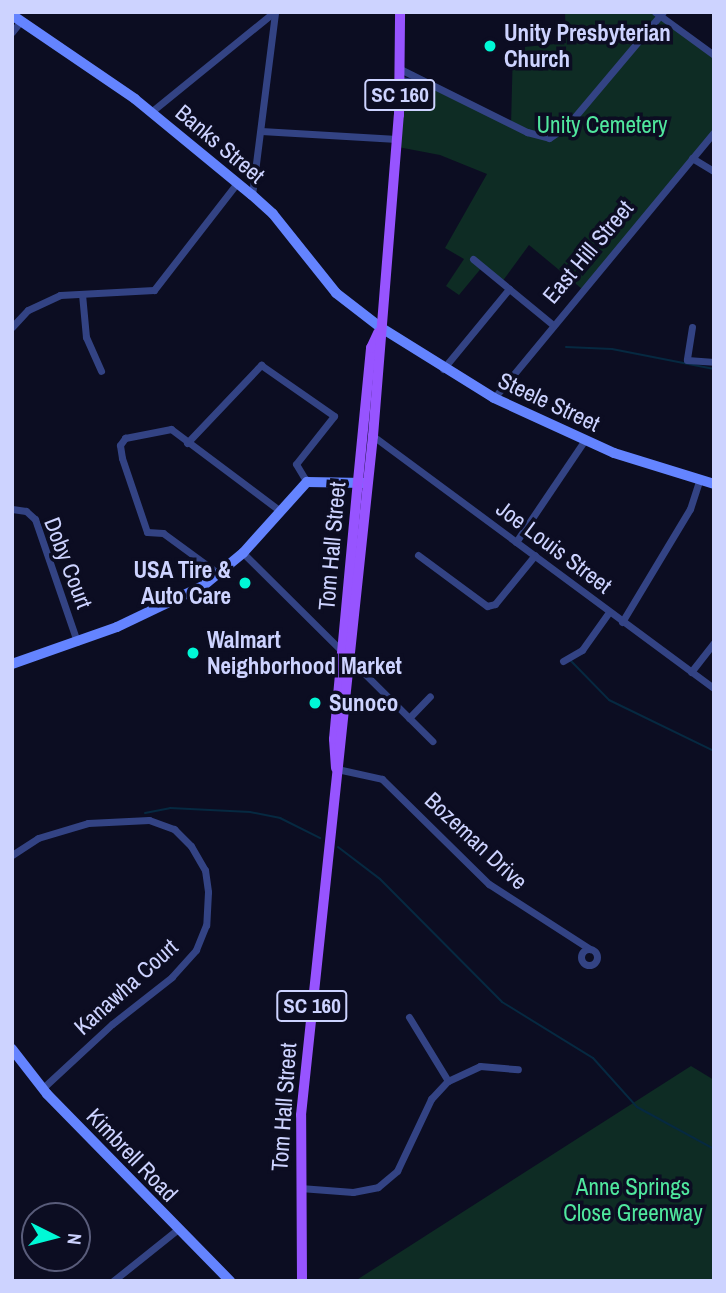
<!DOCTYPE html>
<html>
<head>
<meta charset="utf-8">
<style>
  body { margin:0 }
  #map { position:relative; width:726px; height:1293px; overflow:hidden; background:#0c0d22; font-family:"Archivo Narrow",sans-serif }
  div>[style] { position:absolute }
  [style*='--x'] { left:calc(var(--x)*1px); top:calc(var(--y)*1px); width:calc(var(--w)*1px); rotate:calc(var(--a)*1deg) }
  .green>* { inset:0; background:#0e2c24 }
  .stream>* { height:2px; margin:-1px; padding:0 1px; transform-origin:1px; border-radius:1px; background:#062941 }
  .street>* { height:7px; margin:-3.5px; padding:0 3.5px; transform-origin:3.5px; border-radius:3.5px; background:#334384 }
  .street>.ring { margin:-3.5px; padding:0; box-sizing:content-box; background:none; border:7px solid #334384; border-radius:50% }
  .secondary>* { height:10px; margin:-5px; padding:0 5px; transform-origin:5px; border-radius:5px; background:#6484ff }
  .primary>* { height:10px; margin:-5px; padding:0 5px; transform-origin:5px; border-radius:5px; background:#9754ff }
  .dots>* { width:19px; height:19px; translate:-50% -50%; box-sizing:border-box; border:4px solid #0c0d22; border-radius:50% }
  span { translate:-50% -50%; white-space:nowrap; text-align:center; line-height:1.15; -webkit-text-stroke:7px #0c0d22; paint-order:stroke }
  .shield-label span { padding:2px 5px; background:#0c0d22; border:2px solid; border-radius:5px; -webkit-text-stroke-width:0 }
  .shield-label { font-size:21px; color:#cdd3ff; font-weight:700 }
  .poi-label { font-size:23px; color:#cdd3ff; font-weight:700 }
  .left { translate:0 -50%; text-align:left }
  .right { translate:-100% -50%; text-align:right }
  .park-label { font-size:23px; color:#50e79e }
  .street-label { font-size:23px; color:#cdd3ff }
  .frame { position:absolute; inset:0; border:14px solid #cdd3ff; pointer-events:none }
  .north { position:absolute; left:21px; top:1202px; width:70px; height:70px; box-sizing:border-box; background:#0c0d22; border:2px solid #595c7a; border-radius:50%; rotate:96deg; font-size:19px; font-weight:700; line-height:28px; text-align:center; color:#cdd3ff }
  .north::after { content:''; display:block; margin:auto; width:24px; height:32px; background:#00f8d6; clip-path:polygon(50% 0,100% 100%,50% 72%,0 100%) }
</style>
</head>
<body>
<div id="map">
  <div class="green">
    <div style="clip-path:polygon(565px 12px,653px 12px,714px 56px,714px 130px,582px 289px,529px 245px,502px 282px,483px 266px,459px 295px,446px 286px,464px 259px,445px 248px,487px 174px,440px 155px,398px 147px,402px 81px,432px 87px,511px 125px,513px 48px,566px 43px)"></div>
    <div style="clip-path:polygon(691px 1066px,714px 1080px,714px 1281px,355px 1281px)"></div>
  </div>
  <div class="stream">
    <div style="--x:566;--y:347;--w:46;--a:2.5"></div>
    <div style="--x:612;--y:349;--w:104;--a:11.1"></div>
    <div style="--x:571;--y:661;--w:54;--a:45.7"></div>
    <div style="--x:609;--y:700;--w:117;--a:25.9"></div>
    <div style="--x:145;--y:813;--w:25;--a:-11"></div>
    <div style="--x:170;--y:808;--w:80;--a:2.9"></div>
    <div style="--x:250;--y:812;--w:31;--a:11"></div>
    <div style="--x:280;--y:818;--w:45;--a:26.6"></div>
    <div style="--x:338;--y:847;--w:53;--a:37.3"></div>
    <div style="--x:380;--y:879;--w:173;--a:45.2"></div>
    <div style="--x:502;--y:1002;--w:107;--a:31.6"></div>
    <div style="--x:593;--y:1058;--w:66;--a:48.1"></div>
    <div style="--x:637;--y:1107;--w:88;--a:28.6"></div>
  </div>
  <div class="street">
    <div style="--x:655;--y:12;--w:73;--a:36.1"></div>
    <div style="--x:12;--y:32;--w:13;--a:-51"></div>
    <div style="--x:400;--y:69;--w:142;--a:26.4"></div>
    <div style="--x:527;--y:132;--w:23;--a:15"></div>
    <div style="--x:549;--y:138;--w:22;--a:-34"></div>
    <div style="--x:567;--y:126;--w:149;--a:-49.9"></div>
    <div style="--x:400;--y:80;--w:32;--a:9"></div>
    <div style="--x:151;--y:112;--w:159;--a:-39.1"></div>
    <div style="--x:261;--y:131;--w:136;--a:3.4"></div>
    <div style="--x:692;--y:158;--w:26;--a:31"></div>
    <div style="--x:252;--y:195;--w:184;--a:-82.8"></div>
    <div style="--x:473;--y:259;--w:104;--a:39.5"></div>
    <div style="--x:82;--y:294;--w:43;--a:84.7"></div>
    <div style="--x:86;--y:337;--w:37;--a:66"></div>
    <div style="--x:12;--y:327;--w:23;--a:-47"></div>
    <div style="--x:28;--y:310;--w:35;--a:-25"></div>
    <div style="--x:60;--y:295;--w:94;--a:-3"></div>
    <div style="--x:154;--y:290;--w:135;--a:-52.2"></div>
    <div style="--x:692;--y:327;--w:33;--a:99"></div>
    <div style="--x:687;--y:360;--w:27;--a:4"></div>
    <div style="--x:443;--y:369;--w:104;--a:-50.5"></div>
    <div style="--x:494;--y:398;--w:345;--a:-50.4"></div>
    <div style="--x:373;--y:436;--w:424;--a:36.5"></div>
    <div style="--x:187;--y:443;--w:108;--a:-46.5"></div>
    <div style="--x:261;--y:365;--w:89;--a:34.9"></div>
    <div style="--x:334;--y:416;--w:61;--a:128.4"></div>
    <div style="--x:296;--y:464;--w:21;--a:59"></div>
    <div style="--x:12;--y:509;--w:14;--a:8"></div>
    <div style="--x:26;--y:511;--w:12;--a:42"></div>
    <div style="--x:35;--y:519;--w:130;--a:71.1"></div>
    <div style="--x:516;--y:542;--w:122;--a:-56"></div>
    <div style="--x:243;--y:553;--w:267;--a:44.8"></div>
    <div style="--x:418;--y:555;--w:86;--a:36.5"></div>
    <div style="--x:487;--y:606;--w:8;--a:-14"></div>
    <div style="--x:495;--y:604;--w:63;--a:-50.8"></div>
    <div style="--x:219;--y:574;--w:69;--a:-143.8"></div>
    <div style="--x:163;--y:533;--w:16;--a:-176"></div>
    <div style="--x:147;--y:532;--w:78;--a:-108.7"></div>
    <div style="--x:122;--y:458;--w:13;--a:-99"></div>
    <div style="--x:120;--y:445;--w:9;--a:-54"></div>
    <div style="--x:125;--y:438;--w:47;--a:-11.1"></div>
    <div style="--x:171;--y:429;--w:135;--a:36.9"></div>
    <div style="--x:622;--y:622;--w:132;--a:-59"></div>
    <div style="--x:690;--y:509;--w:29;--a:-72"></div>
    <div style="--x:563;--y:661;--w:22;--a:-30"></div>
    <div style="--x:582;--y:650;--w:47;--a:-54.6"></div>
    <div style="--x:691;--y:672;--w:37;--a:-52"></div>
    <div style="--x:409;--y:718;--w:30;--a:-46"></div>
    <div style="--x:337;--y:769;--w:46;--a:12.5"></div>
    <div style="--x:382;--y:779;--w:150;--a:44.5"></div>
    <div style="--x:489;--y:884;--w:120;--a:32.8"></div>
    <div style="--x:12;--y:855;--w:31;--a:-33"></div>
    <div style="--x:38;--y:838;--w:52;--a:-16.7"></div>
    <div style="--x:88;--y:823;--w:61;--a:-2.8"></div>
    <div style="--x:149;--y:820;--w:27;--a:20"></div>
    <div style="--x:174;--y:829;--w:24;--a:45"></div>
    <div style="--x:191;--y:846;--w:28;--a:60"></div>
    <div style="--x:205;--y:870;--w:22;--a:82"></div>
    <div style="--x:208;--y:892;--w:33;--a:93"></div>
    <div style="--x:206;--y:925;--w:27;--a:112"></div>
    <div style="--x:196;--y:950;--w:36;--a:132"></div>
    <div style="--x:172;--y:977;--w:76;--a:141.9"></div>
    <div style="--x:112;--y:1024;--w:94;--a:137.2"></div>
    <div class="ring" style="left:581px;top:949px;width:9px;height:9px"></div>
    <div style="--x:409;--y:1017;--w:75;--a:58.6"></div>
    <div style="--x:300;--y:1188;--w:53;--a:4.3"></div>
    <div style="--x:353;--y:1192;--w:25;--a:-11"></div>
    <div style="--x:378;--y:1187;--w:25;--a:-40"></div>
    <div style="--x:397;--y:1171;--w:80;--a:-64.7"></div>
    <div style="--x:431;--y:1099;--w:25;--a:-47"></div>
    <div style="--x:448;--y:1081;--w:35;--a:-25"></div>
    <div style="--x:480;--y:1066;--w:38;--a:5"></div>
    <div style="--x:113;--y:1281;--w:82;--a:-38.6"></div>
  </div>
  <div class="secondary">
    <div style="--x:12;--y:15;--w:149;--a:34.3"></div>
    <div style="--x:135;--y:99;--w:151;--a:39.4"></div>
    <div style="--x:252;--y:195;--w:28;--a:42"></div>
    <div style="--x:273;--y:214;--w:101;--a:51.4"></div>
    <div style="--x:336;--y:293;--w:56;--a:37.7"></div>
    <div style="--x:380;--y:327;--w:134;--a:31.9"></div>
    <div style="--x:494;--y:398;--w:132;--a:24.6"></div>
    <div style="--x:614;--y:453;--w:105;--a:17.2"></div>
    <div style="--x:12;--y:664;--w:111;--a:-19.4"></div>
    <div style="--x:117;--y:627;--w:95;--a:-25.5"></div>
    <div style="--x:203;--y:586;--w:52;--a:-39.5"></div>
    <div style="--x:243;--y:553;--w:96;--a:-48"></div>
    <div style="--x:307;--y:482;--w:58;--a:1"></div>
    <div style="--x:12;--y:1049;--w:57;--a:52.1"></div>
    <div style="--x:47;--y:1094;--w:262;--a:45.6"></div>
  </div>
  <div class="primary">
    <div style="--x:336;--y:768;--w:29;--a:-94"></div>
    <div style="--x:334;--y:739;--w:259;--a:-84.7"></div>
    <div style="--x:358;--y:481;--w:134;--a:-84.4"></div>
    <div style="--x:371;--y:348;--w:17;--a:-65"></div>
    <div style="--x:302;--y:1281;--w:166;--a:-90.3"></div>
    <div style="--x:301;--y:1115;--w:683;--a:-83.95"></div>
    <div style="--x:373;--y:436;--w:322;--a:-85.4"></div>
    <div style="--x:399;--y:115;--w:103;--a:-89.4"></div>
  </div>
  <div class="dots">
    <div style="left:490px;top:46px;background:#00f8d6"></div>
    <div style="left:245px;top:583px;background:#00f8d6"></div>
    <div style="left:193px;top:653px;background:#00f8d6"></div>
    <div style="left:315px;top:703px;background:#00f8d6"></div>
  </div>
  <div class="shield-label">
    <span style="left:400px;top:95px">SC 160</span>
    <span style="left:312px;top:1006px">SC 160</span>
  </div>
  <div class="poi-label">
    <span class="left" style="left:504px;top:46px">Unity Presbyterian<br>Church</span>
    <span class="right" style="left:231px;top:583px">USA Tire &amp;<br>Auto Care</span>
    <span class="left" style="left:207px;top:653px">Walmart<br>Neighborhood Market</span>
    <span class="left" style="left:329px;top:703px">Sunoco</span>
  </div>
  <div class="park-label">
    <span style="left:602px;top:125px">Unity Cemetery</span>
    <span style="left:633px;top:1200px">Anne Springs<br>Close Greenway</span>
  </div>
  <div class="street-label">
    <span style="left:220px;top:144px;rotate:40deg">Banks Street</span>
    <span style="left:588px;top:252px;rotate:-50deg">East Hill Street</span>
    <span style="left:549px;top:402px;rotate:25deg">Steele Street</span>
    <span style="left:332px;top:546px;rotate:-85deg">Tom Hall Street</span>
    <span style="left:554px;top:547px;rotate:37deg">Joe Louis Street</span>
    <span style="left:68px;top:563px;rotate:69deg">Doby Court</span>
    <span style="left:476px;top:841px;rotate:43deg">Bozeman Drive</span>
    <span style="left:126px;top:987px;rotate:-42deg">Kanawha Court</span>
    <span style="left:284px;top:1107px;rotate:-86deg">Tom Hall Street</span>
    <span style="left:132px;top:1155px;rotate:46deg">Kimbrell Road</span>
  </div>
  <div class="frame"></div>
  <div class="north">N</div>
</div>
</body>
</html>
